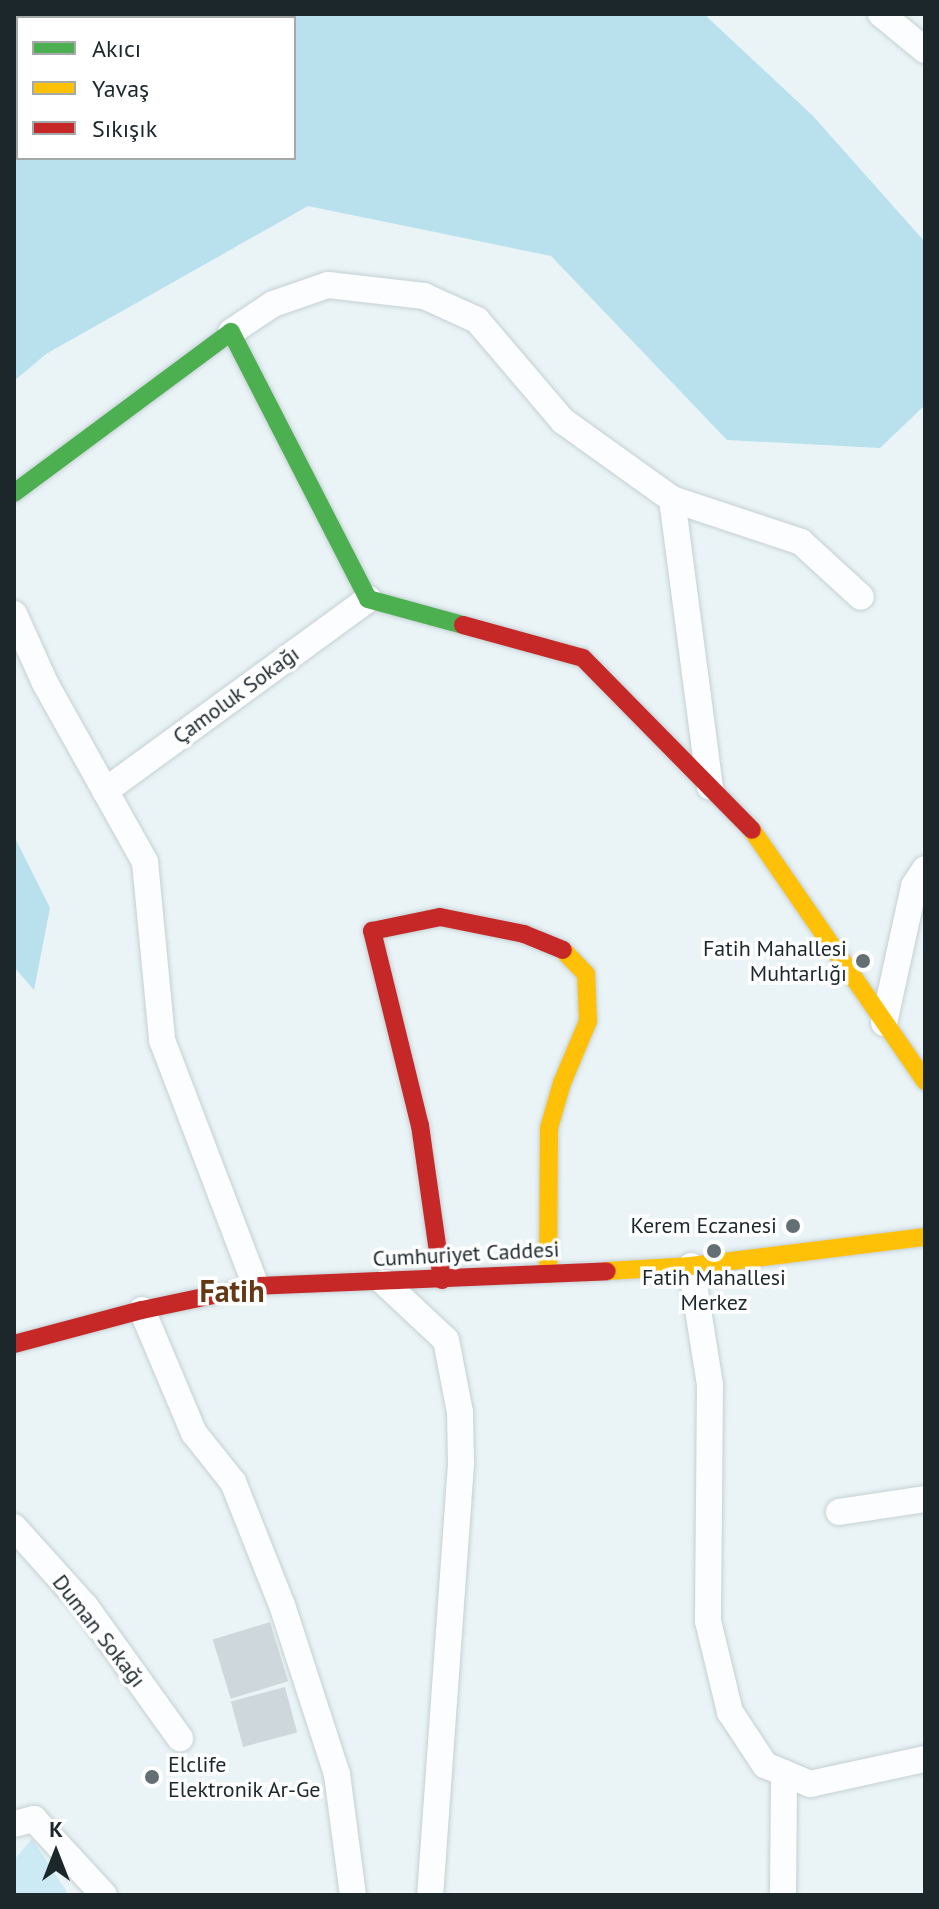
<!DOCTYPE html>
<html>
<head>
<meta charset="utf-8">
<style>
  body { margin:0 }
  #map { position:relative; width:939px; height:1909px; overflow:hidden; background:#eaf4f7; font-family:"PT Sans",sans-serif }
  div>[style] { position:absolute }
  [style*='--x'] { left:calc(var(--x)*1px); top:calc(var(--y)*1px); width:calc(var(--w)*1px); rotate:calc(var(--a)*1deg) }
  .green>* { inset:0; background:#cbeaf4 }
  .forest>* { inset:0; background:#b8e0ed }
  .building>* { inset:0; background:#ced8dc; transform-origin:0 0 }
  .roads { filter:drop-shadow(0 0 2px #c5d0d3) drop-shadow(0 0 2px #c5d0d3) }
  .street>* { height:26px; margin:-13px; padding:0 13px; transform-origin:13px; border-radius:13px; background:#fcfdfe }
  .fast>* { height:18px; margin:-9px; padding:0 9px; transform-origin:9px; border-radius:9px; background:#4caf50 }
  .slow>* { height:18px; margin:-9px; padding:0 9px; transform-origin:9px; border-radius:9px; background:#ffc107 }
  .jam>* { height:18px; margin:-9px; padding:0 9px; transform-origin:9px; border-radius:9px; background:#c62828 }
  .dots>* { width:22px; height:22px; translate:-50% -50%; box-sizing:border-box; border:4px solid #fff; border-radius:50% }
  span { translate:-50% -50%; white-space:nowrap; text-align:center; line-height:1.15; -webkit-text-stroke:7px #fff; paint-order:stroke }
  .street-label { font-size:22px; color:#1b272b }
  .poi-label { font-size:22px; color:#1b272b }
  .right { translate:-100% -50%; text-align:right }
  .left { translate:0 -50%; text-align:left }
  .district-label { font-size:30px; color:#653815; font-weight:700 }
  .frame { position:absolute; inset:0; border:16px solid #1b272b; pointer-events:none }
  .legend { position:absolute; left:16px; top:16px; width:280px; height:144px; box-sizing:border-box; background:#fff; border:2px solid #a4a9aa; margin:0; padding:10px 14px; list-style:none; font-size:24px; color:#1b272b }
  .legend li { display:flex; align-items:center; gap:16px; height:40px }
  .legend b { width:40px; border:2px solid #a4a9aa }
  .north { position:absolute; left:16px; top:1813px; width:80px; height:80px; -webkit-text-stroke:6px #fff; paint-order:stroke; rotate:0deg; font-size:22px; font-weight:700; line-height:32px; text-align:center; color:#1b272b }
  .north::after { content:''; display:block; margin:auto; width:28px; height:36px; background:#1b272b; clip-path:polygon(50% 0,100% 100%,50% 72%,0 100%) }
</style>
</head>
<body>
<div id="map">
  <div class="green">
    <div style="clip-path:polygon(32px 1839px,69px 1895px,14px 1895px,14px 1860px)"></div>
  </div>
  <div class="forest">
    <div style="clip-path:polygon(evenodd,14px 14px,704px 14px,813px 116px,925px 242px,925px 405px,880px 448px,727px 440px,551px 256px,308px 206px,46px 354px,14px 381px,14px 14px,18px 18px,294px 18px,294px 158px,18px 158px,18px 18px)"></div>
    <div style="clip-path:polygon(14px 836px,50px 908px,34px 990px,14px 967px)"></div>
  </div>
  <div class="building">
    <div style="left:270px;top:1622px;width:62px;height:60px;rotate:73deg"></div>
    <div style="left:285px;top:1687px;width:47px;height:56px;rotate:75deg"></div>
  </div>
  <div class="roads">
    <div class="street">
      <div style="--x:881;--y:14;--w:57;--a:39.3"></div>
      <div style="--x:231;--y:332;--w:50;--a:-33.7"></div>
      <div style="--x:273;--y:304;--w:58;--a:-19.1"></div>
      <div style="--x:328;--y:285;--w:97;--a:6.5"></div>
      <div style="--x:424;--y:296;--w:58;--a:24.4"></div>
      <div style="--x:477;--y:320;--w:133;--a:49.6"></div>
      <div style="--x:563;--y:421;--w:134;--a:35.6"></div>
      <div style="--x:672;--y:499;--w:136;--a:18.4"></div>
      <div style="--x:801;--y:542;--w:81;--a:42.5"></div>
      <div style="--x:672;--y:499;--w:290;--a:82.5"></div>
      <div style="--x:14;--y:614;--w:76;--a:65.8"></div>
      <div style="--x:45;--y:683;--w:205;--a:60.8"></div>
      <div style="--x:145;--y:862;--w:179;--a:84.5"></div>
      <div style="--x:162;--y:1040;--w:263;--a:69.1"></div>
      <div style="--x:105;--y:791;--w:326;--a:-36.1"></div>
      <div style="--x:884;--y:1023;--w:140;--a:-77.6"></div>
      <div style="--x:914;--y:886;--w:20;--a:-57"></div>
      <div style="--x:691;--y:1266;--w:121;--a:80.9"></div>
      <div style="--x:710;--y:1385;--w:236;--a:90.5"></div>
      <div style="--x:708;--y:1621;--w:94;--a:76.4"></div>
      <div style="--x:730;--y:1712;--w:64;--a:56.6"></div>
      <div style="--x:765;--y:1765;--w:49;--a:22.9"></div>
      <div style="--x:810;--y:1784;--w:118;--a:-12.3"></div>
      <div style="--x:385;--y:1283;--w:83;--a:43.1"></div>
      <div style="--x:446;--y:1340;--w:73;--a:79"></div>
      <div style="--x:460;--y:1412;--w:52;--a:88.9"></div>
      <div style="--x:461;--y:1464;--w:432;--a:94.1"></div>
      <div style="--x:142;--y:1310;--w:134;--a:67.1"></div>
      <div style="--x:194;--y:1433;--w:63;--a:51.5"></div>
      <div style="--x:233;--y:1482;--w:132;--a:68.3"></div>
      <div style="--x:282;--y:1605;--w:178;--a:72"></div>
      <div style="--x:337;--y:1774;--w:122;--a:82.5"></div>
      <div style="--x:839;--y:1512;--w:87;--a:-8.6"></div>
      <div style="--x:14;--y:1527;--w:106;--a:48.1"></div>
      <div style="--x:85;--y:1606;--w:163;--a:54.3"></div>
      <div style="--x:14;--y:1824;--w:21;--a:-14"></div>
      <div style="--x:34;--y:1819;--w:103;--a:47.4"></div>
      <div style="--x:783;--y:1895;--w:122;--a:-89.5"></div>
    </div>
    <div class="fast">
      <div style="--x:14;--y:493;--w:270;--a:-36.6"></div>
      <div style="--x:231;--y:332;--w:300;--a:62.8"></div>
      <div style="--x:368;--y:599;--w:98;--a:15.3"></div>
    </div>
    <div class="slow">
      <div style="--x:752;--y:830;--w:305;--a:55.4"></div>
      <div style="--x:607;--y:1271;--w:84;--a:-3.4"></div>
      <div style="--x:691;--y:1266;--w:236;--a:-7.1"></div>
      <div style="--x:548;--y:1274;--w:146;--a:-89.6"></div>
      <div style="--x:549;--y:1128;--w:47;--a:-73.9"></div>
      <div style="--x:562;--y:1083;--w:67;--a:-67.2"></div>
      <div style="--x:588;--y:1021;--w:47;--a:-92.4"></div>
      <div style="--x:586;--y:974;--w:33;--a:-134"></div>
    </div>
    <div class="jam">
      <div style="--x:463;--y:625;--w:124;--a:15.4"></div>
      <div style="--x:583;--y:658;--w:241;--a:45.5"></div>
      <div style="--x:442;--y:1280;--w:156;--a:-98.1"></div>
      <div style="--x:420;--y:1126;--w:201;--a:-103.8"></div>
      <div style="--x:372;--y:931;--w:69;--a:-11.6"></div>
      <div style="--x:440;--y:917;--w:86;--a:11.4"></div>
      <div style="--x:524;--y:934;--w:42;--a:22.3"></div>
      <div style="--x:14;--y:1344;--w:132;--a:-14.9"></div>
      <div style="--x:142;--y:1310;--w:116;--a:-11.9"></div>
      <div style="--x:256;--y:1286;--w:351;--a:-2.4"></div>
    </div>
  </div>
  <div class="dots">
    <div style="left:863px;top:961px;background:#636f72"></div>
    <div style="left:793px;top:1226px;background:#636f72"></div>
    <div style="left:714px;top:1251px;background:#636f72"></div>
    <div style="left:152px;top:1777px;background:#636f72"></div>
  </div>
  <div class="street-label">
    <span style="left:236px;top:695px;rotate:-36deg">Çamoluk Sokağı</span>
    <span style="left:466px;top:1254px;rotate:-3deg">Cumhuriyet Caddesi</span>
    <span style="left:99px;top:1631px;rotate:52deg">Duman Sokağı</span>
  </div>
  <div class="poi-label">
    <span class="right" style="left:847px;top:961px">Fatih Mahallesi<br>Muhtarlığı</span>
    <span class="right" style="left:777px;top:1226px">Kerem Eczanesi</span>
    <span style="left:714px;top:1290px">Fatih Mahallesi<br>Merkez</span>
    <span class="left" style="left:168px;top:1777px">Elclife<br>Elektronik Ar-Ge</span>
  </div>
  <div class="district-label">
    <span style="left:232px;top:1291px">Fatih</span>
  </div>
  <div class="frame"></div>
  <ul class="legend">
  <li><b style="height:10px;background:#4caf50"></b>Akıcı</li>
  <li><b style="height:10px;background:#ffc107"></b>Yavaş</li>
  <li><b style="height:10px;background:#c62828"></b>Sıkışık</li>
  </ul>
  <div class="north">K</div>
</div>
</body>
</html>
